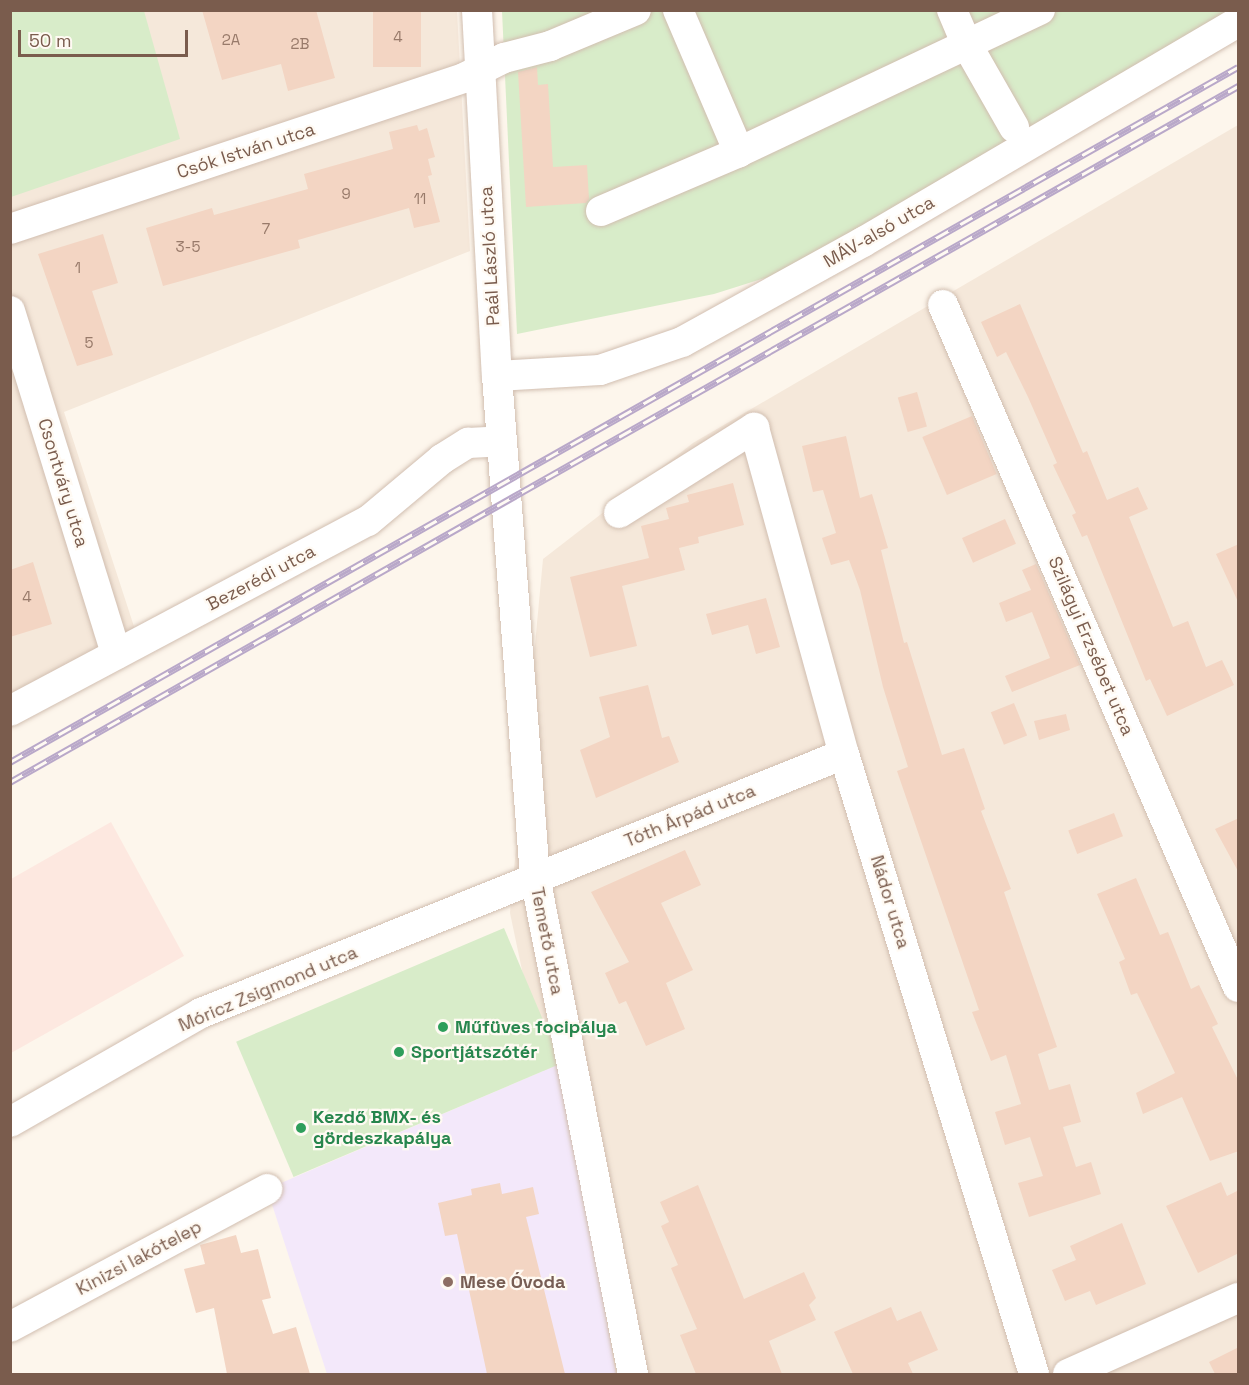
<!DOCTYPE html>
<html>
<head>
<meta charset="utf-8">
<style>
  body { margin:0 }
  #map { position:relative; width:1249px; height:1385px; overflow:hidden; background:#fdf6ec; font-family:"Space Grotesk",sans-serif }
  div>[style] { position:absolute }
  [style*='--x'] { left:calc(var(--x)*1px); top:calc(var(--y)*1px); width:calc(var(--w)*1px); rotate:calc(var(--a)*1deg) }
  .residential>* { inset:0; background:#f5e8da }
  .commercial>* { inset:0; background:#fde8e0 }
  .education>* { inset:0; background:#f3e8fa }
  .green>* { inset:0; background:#d8ecc9; transform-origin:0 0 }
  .building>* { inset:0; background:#f3d5c3; transform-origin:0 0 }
  .roads { filter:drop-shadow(0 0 2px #d1beb0) drop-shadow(0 0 2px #d1beb0) }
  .minor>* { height:30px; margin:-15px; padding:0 15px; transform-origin:15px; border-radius:15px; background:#fff }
  .rail>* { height:7px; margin-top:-3.5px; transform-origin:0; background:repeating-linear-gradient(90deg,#fffaf3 0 14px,#b9a8c9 0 28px); box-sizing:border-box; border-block:2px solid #b9a8c9 }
  .dots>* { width:16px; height:16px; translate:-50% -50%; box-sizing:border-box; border:3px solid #fffaf3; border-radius:50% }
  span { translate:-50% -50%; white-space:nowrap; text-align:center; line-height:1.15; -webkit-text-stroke:4.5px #fffaf3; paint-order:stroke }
  .number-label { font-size:15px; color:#987a6a }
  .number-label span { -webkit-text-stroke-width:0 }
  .street-label { font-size:18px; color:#7a5c4d }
  .leisure-label { font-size:18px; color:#27864d; font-weight:700 }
  .left { translate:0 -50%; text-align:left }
  .education-label { font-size:18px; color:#785e54; font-weight:700 }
  .frame { position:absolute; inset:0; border:12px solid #7a5c4d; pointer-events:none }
  .scale { position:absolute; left:18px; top:30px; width:170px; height:27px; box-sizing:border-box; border:3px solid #7a5c4d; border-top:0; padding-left:8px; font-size:18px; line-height:21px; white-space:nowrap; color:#7a5c4d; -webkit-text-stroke:4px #fffaf3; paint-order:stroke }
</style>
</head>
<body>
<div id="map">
  <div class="residential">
    <div style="clip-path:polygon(11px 11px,457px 11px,470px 251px,64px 412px,142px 651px,11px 720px)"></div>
    <div style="clip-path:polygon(1238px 125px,1238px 1374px,607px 1374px,510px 913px,543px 559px,693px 443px)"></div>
  </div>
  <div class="commercial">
    <div style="clip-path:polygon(111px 822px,184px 956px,11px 1053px,11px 879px)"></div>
  </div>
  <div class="education">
    <div style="clip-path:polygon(562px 1063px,616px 1374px,327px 1374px,267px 1189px)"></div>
  </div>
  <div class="green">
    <div style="clip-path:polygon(1238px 10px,864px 247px,714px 294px,517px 334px,502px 11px)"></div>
    <div style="clip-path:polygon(10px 11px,144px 11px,180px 139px,11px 197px)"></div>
    <div style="left:504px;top:928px;width:147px;height:291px;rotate:67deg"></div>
  </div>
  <div class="building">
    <div style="clip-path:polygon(202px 10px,316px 10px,335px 78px,288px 91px,281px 64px,222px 80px)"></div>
    <div style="left:373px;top:10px;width:48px;height:57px"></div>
    <div style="clip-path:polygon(537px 67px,538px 85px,548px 84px,553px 167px,587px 165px,589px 199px,586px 203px,526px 207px,518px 72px)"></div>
    <div style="clip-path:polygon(417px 125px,419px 131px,427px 128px,435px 157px,428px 159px,432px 175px,428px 176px,440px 222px,414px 228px,409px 208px,298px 240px,300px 248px,163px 286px,146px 228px,212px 208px,214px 215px,308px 189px,304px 174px,393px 149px,389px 132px)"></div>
    <div style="clip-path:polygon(103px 234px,118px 283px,92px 291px,113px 355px,77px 366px,38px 254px)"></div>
    <div style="clip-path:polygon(1020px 304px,1083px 453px,1087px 451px,1107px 500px,1138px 487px,1148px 509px,1129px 517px,1173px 627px,1188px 621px,1206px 667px,1222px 660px,1234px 685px,1167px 716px,1150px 679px,1146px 681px,1087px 535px,1082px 537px,1072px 515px,1076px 513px,1053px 465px,1057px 463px,1028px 397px,1006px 352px,997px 357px,981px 322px)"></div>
    <div style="left:917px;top:392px;width:36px;height:20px;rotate:74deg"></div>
    <div style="left:972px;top:416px;width:63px;height:54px;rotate:67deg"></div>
    <div style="clip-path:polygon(846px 436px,860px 498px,872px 494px,888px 548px,881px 550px,904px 643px,907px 642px,942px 755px,964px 748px,985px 809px,981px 811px,1011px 889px,1004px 892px,1057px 1047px,1038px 1054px,1049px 1090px,1070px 1084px,1081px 1122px,1063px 1127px,1076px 1167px,1091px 1162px,1101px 1194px,1029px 1217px,1018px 1183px,1043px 1176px,1030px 1137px,1005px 1145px,995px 1112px,1021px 1104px,1006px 1055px,991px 1061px,972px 1012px,979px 1010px,897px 771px,908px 767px,883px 687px,860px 590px,849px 560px,831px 565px,822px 538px,836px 533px,823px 490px,813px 492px,802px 446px)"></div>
    <div style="clip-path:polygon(733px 483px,744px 525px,698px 537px,699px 543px,679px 548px,685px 570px,622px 586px,637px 646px,590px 657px,570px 577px,649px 558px,641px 526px,669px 519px,666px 508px,689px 502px,687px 495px)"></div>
    <div style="left:1005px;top:519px;width:27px;height:47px;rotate:66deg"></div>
    <div style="clip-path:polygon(1239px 544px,1239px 604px,1216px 554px)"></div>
    <div style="clip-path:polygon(33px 562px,52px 624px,10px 637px,10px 570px)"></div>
    <div style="clip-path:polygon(1036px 564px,1080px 665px,1012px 692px,1005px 676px,1050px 658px,1032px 612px,1006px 622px,999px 603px,1031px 590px,1022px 570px)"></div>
    <div style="clip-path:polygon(766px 598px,780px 647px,756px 654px,748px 625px,712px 635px,706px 614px)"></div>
    <div style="clip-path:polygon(648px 685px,662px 738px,669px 736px,679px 762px,596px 798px,580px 750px,610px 737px,599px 697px)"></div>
    <div style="left:1014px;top:703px;width:35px;height:25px;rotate:68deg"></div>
    <div style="clip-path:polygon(1066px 714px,1070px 730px,1039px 740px,1034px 721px)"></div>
    <div style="left:1114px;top:813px;width:25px;height:49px;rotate:69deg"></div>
    <div style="clip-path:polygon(1239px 818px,1239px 873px,1215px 829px)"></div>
    <div style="clip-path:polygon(685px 850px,701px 885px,661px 903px,693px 970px,666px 983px,685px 1029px,646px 1046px,626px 1001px,619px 1004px,605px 973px,629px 962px,591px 892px)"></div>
    <div style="clip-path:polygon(1136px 878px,1160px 935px,1168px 932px,1191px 989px,1199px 985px,1218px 1024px,1212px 1027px,1239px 1082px,1239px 1151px,1210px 1161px,1182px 1097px,1143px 1114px,1136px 1093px,1175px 1073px,1137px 993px,1131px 995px,1119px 962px,1125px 959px,1097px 894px)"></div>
    <div style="clip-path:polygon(1221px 1182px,1227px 1196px,1239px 1190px,1239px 1253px,1198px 1273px,1166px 1206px)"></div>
    <div style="clip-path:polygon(500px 1183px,502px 1194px,533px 1187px,539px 1214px,526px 1217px,565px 1374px,487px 1374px,457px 1234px,445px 1236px,438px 1203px,472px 1195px,471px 1189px)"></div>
    <div style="clip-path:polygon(698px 1185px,744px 1299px,804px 1272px,816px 1298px,809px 1305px,816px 1320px,769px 1341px,782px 1374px,696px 1374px,680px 1335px,697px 1329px,671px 1268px,678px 1265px,661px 1226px,669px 1222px,660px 1202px)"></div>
    <div style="clip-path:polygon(1122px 1223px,1146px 1284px,1096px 1305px,1090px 1291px,1065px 1301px,1052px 1270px,1076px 1260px,1070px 1246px)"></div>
    <div style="clip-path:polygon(236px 1235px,241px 1253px,258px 1249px,271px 1298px,262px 1300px,273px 1334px,296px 1327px,310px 1374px,227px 1374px,214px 1308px,196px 1313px,184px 1269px,205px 1264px,200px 1245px)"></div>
    <div style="clip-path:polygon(891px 1307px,897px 1321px,921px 1311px,938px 1350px,908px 1363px,913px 1374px,853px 1374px,834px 1332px)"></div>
    <div style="clip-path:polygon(1239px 1347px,1239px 1374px,1215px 1374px,1209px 1362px)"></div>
  </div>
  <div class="roads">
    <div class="minor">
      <div style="--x:477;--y:10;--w:367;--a:86.9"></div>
      <div style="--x:497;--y:376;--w:502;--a:85.66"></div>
      <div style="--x:535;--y:877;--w:507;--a:78.85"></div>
      <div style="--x:678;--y:10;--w:155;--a:66.8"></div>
      <div style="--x:952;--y:10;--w:36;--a:67"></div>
      <div style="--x:966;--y:43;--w:97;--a:60.3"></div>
      <div style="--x:601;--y:211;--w:150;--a:-23.1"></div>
      <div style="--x:739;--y:152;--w:333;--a:-25.3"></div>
      <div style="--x:10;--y:229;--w:478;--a:-18.4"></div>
      <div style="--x:464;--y:78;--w:45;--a:-26.6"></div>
      <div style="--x:504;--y:58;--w:48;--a:-14.6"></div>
      <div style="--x:550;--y:46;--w:93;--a:-22.7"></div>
      <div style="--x:943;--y:305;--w:743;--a:66.61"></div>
      <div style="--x:10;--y:311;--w:359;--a:72.8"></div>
      <div style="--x:497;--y:376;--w:103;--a:-3.3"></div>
      <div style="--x:600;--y:370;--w:87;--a:-18.9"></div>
      <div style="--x:682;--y:342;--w:207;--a:-28.9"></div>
      <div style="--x:863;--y:242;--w:435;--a:-30.4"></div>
      <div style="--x:619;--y:513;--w:160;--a:-32.2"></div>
      <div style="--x:754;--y:428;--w:338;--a:74.6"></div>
      <div style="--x:844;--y:754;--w:648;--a:72.96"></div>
      <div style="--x:10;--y:711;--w:405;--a:-28"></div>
      <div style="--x:368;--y:521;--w:97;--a:-40"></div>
      <div style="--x:442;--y:459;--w:31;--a:-32"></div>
      <div style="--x:468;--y:443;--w:34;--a:-3"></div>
      <div style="--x:10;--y:1122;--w:220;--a:-29.7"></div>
      <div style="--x:201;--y:1013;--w:693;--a:-21.94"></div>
      <div style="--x:10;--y:1327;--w:292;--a:-28.2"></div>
      <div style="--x:1068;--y:1374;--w:186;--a:-24.1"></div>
    </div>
  </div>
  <div class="rail">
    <div style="--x:10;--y:762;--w:1411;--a:-29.51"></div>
    <div style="--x:10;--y:782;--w:1412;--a:-29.54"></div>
  </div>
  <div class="dots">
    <div style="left:443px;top:1027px;background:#2e9e5b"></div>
    <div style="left:399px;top:1052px;background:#2e9e5b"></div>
    <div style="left:301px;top:1128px;background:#2e9e5b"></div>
    <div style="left:448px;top:1282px;background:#8d6e63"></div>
  </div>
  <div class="number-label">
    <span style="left:398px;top:37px">4</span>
    <span style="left:231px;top:40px">2A</span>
    <span style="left:300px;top:44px">2B</span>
    <span style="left:346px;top:194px">9</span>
    <span style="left:420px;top:199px">11</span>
    <span style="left:266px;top:229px">7</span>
    <span style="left:188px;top:247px">3-5</span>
    <span style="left:78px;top:268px">1</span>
    <span style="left:89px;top:343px">5</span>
    <span style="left:27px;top:597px">4</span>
  </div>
  <div class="street-label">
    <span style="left:246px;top:151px;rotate:-18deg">Csók István utca</span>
    <span style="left:879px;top:232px;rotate:-30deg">MÁV-alsó utca</span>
    <span style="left:490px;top:256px;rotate:-93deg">Paál László utca</span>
    <span style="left:63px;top:483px;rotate:73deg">Csontváry utca</span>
    <span style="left:261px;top:578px;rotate:-28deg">Bezerédi utca</span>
    <span style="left:1091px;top:646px;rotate:67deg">Szilágyi Erzsébet utca</span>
    <span style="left:690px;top:816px;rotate:-22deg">Tóth Árpád utca</span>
    <span style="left:890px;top:902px;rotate:73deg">Nádor utca</span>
    <span style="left:547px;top:941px;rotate:79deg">Temető utca</span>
    <span style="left:268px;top:989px;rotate:-23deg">Móricz Zsigmond utca</span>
    <span style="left:139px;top:1258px;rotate:-28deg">Kinizsi lakótelep</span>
  </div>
  <div class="leisure-label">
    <span class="left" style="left:455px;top:1027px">Műfüves focipálya</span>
    <span class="left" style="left:411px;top:1052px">Sportjátszótér</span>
    <span class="left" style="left:313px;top:1128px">Kezdő BMX- és<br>gördeszkapálya</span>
  </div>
  <div class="education-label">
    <span class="left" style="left:460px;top:1282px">Mese Óvoda</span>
  </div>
  <div class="frame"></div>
  <div class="scale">50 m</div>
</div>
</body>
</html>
